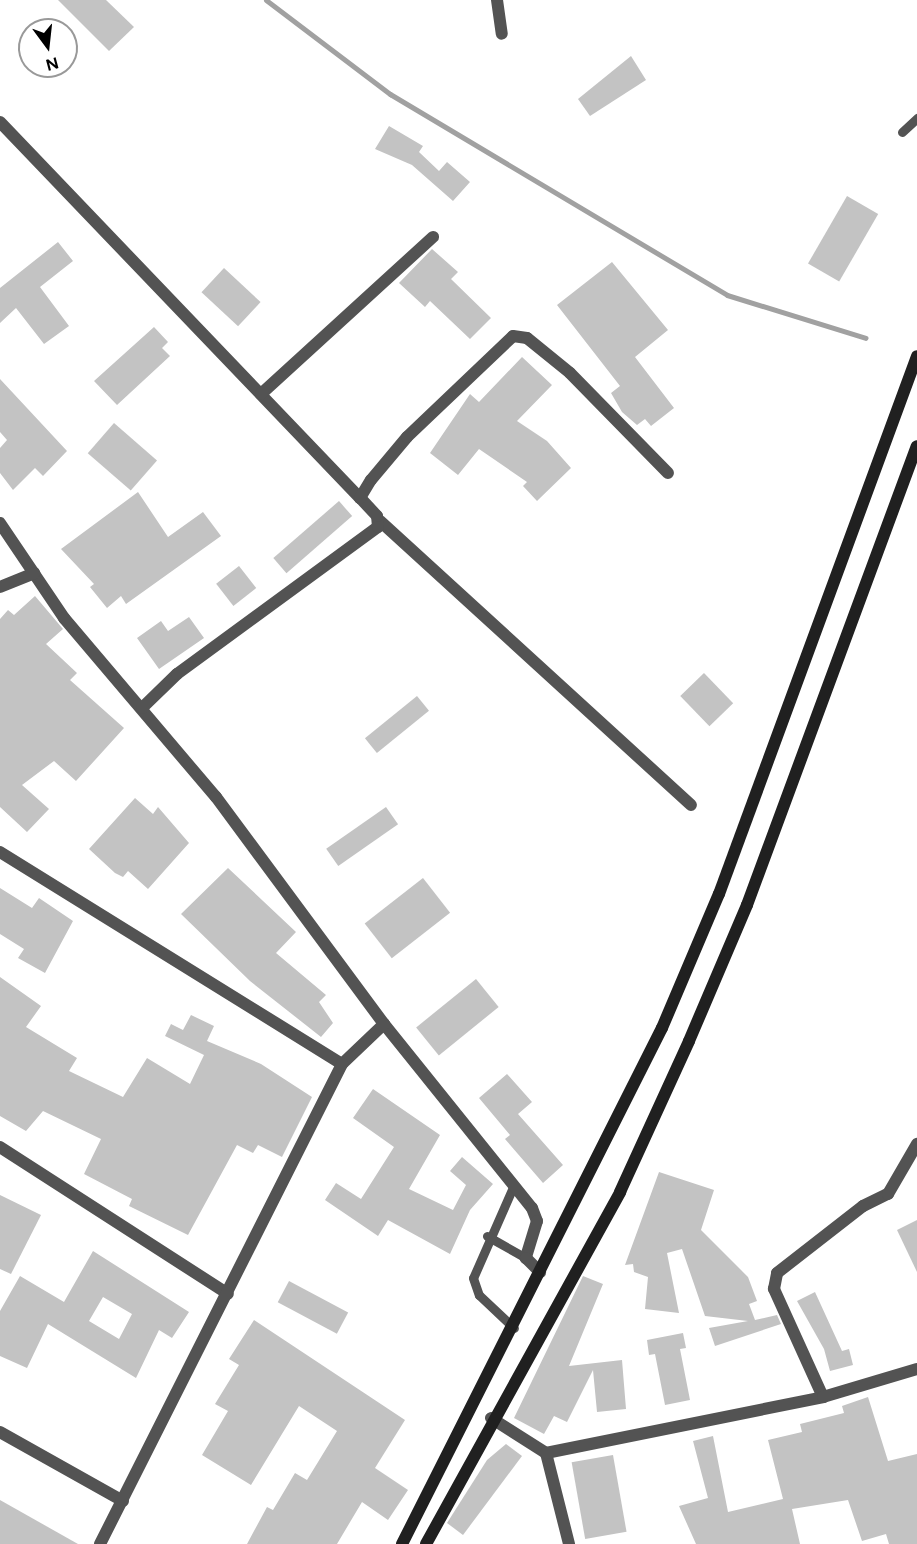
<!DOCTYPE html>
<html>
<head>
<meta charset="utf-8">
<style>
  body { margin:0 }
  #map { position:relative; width:917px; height:1544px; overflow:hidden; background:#fff; font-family:Figtree,sans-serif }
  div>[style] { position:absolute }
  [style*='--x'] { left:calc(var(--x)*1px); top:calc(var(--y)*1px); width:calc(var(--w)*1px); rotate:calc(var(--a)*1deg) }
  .stream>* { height:5px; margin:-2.5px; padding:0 2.5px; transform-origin:2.5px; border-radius:2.5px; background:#a1a1a1 }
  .building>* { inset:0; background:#c3c3c3; transform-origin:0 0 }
  .service>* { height:9px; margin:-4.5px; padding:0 4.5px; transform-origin:4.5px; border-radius:4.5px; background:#535353 }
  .minor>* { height:12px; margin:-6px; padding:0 6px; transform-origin:6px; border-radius:6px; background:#535353 }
  .secondary>* { height:12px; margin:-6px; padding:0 6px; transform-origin:6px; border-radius:6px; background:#202020 }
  span { translate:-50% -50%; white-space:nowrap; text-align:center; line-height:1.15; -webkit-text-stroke:4.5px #fff; paint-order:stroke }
  .north { position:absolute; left:18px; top:18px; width:60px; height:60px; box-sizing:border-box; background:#fff; border:2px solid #999; border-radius:50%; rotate:165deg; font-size:16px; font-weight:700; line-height:24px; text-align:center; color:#000 }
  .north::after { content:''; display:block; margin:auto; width:21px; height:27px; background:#000; clip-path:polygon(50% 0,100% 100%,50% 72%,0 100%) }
</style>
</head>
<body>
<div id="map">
  <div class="stream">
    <div style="--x:266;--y:0;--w:156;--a:37.2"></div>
    <div style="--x:390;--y:94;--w:392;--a:30.8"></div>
    <div style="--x:727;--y:295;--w:145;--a:17.2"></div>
  </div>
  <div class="building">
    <div style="clip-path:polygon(58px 0,106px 0,134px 27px,109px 51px)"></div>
    <div style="clip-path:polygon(631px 56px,646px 80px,590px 116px,578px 99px)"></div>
    <div style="clip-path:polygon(389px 126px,423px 146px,419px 152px,439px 171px,447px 162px,470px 182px,453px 201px,412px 165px,375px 149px)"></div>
    <div style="left:847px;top:196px;width:36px;height:78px;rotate:30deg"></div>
    <div style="clip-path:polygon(58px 242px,73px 261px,40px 287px,69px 326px,44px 344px,16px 308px,0 323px,0 288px)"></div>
    <div style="clip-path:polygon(432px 249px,458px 272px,451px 279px,491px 318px,470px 339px,430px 301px,425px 307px,399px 283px)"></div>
    <div style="clip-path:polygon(612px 262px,668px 330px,635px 357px,674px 408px,651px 426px,645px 419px,637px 425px,622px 412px,611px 393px,620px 386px,557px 305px)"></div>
    <div style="left:224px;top:268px;width:50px;height:33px;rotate:43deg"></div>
    <div style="clip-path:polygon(154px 327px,168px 342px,162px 348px,170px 356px,117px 405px,94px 381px)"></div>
    <div style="clip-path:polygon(522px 357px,552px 385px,517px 421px,547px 441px,571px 468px,537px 501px,523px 486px,527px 482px,479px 449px,458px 475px,430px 453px,470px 394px,479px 402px)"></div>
    <div style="clip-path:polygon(0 379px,67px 451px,43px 476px,35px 468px,13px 490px,0 473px,0 448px,7px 440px,0 432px)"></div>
    <div style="left:114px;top:423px;width:57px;height:40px;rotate:41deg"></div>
    <div style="clip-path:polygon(138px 492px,168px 537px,203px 512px,221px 536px,126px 604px,121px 596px,107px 608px,90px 587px,94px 584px,61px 549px)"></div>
    <div style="left:339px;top:501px;width:20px;height:87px;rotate:49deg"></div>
    <div style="left:239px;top:566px;width:28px;height:29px;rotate:52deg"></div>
    <div style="clip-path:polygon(35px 596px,63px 629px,46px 644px,77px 673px,70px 680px,124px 728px,76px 781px,54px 761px,22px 785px,49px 809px,27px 832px,0 807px,0 619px,8px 610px,14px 615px)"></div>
    <div style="clip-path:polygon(189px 617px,204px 638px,159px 669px,137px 638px,161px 621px,168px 631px)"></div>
    <div style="left:704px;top:673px;width:42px;height:33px;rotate:46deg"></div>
    <div style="left:417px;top:696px;width:19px;height:67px;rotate:51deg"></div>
    <div style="clip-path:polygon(135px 798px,153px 814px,158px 807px,189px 843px,148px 889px,128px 871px,123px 877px,115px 873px,89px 849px)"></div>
    <div style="left:386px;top:807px;width:21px;height:73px;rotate:55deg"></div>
    <div style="clip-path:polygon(228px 868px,296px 932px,276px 953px,326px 995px,319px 1002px,333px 1023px,321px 1037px,250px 981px,181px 914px)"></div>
    <div style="left:423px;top:878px;width:44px;height:74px;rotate:52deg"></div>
    <div style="clip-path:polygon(0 888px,32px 908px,39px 898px,73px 921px,45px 973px,18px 958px,24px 949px,0 934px)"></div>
    <div style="clip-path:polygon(0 977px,41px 1006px,26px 1027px,77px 1058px,69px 1071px,123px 1097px,147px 1058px,190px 1084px,204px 1055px,165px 1036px,171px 1024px,183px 1030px,191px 1015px,214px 1026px,207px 1041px,261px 1064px,312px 1097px,282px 1157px,258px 1145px,253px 1153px,237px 1145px,188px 1235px,129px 1206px,132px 1199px,84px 1174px,101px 1139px,43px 1111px,26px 1131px,0 1116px)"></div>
    <div style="left:476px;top:979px;width:36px;height:77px;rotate:51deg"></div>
    <div style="clip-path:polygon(507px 1074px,532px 1102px,518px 1114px,563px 1165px,543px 1183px,505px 1139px,510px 1135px,479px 1098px)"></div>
    <div style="clip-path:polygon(373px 1089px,440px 1135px,409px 1189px,453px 1210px,466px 1185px,450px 1171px,462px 1157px,493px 1184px,470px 1210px,450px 1254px,388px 1220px,378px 1236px,325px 1200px,336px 1183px,361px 1199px,394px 1147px,353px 1118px)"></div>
    <div style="clip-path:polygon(659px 1172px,714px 1190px,701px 1230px,748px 1277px,757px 1301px,749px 1304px,755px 1320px,777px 1315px,781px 1324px,715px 1346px,709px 1328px,748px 1321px,705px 1316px,682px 1249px,667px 1253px,679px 1313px,645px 1309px,648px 1277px,634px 1272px,633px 1264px,625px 1265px)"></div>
    <div style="clip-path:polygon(0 1195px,41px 1215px,11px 1274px,0 1269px)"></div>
    <div style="clip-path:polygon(917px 1220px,917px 1272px,897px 1230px)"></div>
    <div style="clip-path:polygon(evenodd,93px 1251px,189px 1312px,172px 1338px,159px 1330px,136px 1378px,48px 1324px,27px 1368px,0 1356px,0 1311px,20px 1276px,64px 1302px,93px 1251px,103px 1297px,132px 1314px,119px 1339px,89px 1321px,103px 1297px)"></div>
    <div style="clip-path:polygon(583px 1276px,603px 1284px,569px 1366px,622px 1360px,626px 1409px,597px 1412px,593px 1370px,567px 1422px,554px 1416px,544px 1434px,514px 1418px)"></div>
    <div style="left:289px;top:1281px;width:67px;height:24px;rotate:28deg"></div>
    <div style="clip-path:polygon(815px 1292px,842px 1351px,849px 1349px,853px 1365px,830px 1371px,824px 1349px,797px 1301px)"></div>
    <div style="clip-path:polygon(254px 1320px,405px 1420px,375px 1468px,408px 1490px,388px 1520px,362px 1502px,337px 1544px,247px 1544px,267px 1507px,273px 1510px,295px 1473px,307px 1480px,337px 1431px,299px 1406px,251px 1485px,202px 1455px,228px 1411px,215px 1404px,239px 1365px,229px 1359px)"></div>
    <div style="clip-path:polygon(683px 1333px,686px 1348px,680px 1349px,690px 1400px,665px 1405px,655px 1354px,649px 1355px,647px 1340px)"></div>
    <div style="clip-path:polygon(868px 1397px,888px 1461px,917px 1454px,917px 1544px,889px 1544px,886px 1534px,862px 1541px,848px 1500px,792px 1509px,800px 1544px,696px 1544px,679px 1506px,708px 1498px,693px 1441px,713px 1436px,728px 1512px,783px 1499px,768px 1440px,802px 1432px,800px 1424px,844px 1413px,842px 1406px)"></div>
    <div style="clip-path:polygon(506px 1444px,522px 1456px,463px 1535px,447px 1523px,487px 1460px)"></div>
    <div style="left:613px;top:1455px;width:78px;height:42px;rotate:80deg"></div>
    <div style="clip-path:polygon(0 1500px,78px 1544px,0 1544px)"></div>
  </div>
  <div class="service">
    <div style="--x:902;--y:132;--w:21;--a:-43"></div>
    <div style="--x:513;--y:1187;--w:99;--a:113.7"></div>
    <div style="--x:473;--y:1278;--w:18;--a:71"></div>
    <div style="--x:479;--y:1295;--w:48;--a:43.3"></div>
    <div style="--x:487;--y:1236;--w:45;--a:29.4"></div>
  </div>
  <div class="minor">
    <div style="--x:497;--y:0;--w:34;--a:82"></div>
    <div style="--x:0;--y:122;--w:521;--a:46.25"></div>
    <div style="--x:261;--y:394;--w:233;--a:-42.4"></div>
    <div style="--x:380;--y:521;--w:421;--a:42.4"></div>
    <div style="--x:0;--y:523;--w:115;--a:56"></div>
    <div style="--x:64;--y:618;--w:235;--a:49.7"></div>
    <div style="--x:216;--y:797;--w:282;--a:53.5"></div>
    <div style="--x:384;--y:1024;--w:236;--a:51.2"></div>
    <div style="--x:532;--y:1208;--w:14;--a:69"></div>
    <div style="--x:537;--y:1221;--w:39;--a:107"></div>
    <div style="--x:526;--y:1258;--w:20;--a:45"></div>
    <div style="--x:0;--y:587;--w:37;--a:-22"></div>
    <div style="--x:142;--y:708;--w:49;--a:-44.2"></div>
    <div style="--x:177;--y:674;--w:249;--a:-36.2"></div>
    <div style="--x:378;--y:527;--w:11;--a:-95"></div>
    <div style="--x:377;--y:516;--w:25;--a:-133"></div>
    <div style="--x:360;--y:498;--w:21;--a:-59"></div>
    <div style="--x:371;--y:480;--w:56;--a:-50.1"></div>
    <div style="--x:407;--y:437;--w:146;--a:-43.6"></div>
    <div style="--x:513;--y:336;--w:14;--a:8"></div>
    <div style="--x:527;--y:338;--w:55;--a:39.1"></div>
    <div style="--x:570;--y:373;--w:140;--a:45.6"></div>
    <div style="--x:0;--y:852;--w:402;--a:31.8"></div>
    <div style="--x:342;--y:1064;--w:58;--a:-43.6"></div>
    <div style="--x:0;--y:1147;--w:271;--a:32.8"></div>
    <div style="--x:823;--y:1397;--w:119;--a:-114.4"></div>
    <div style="--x:774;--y:1289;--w:16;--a:-79"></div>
    <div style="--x:777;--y:1273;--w:109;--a:-37.9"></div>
    <div style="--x:863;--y:1206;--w:28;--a:-26"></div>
    <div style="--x:888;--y:1194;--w:58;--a:-59.9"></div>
    <div style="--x:491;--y:1418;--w:65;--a:32.5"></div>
    <div style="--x:546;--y:1453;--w:94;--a:75.8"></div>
    <div style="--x:0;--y:1432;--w:141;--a:29.3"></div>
    <div style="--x:546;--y:1453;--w:283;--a:-11.4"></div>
    <div style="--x:823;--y:1397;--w:98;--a:-16.6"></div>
    <div style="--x:100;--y:1544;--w:538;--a:-63.24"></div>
  </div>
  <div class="secondary">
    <div style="--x:402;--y:1544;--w:578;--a:-63.26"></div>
    <div style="--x:662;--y:1028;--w:146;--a:-67"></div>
    <div style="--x:719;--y:894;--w:573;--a:-69.79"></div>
    <div style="--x:426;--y:1544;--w:402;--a:-61.1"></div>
    <div style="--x:620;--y:1192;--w:166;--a:-65.4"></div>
    <div style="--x:689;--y:1041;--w:148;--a:-66.9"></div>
    <div style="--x:747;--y:905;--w:489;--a:-69.7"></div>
  </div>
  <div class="north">N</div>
</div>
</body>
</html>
